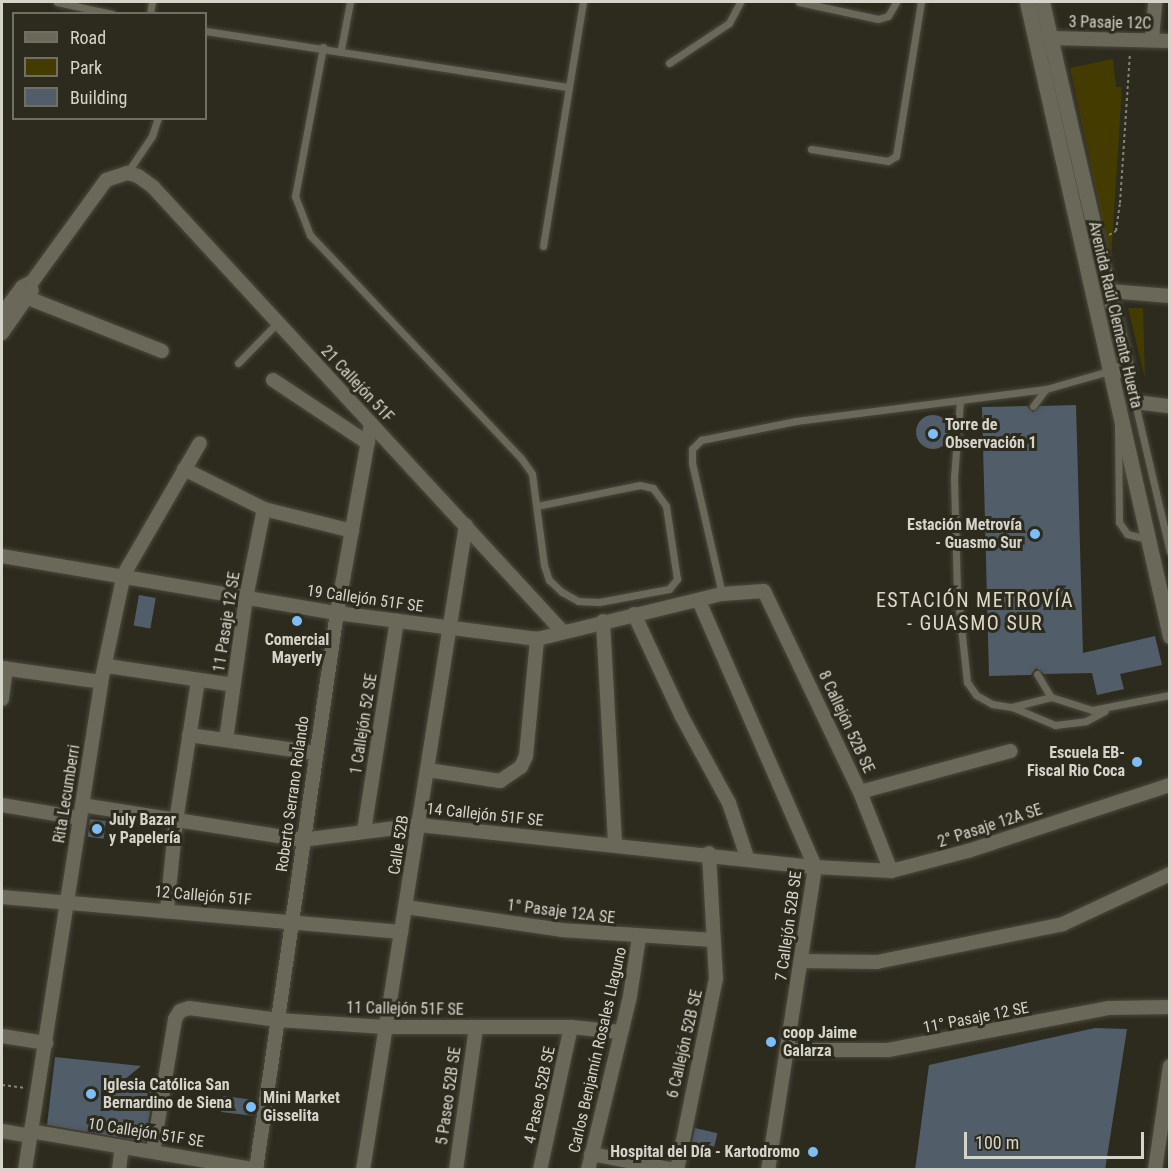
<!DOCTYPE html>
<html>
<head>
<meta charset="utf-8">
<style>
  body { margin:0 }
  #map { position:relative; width:1171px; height:1171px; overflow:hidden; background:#2d2b1e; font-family:"Roboto Condensed",sans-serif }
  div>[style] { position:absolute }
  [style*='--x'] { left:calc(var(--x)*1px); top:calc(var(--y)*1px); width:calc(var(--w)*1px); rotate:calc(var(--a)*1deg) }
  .green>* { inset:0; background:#443b01 }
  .building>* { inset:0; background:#515d68; transform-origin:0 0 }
  .round { border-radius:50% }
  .path>* { height:2px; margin-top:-1px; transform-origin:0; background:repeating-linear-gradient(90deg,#858479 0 3px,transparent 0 6px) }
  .roads { filter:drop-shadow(0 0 2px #4b493e) drop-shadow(0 0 2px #4b493e) }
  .lane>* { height:7px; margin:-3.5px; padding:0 3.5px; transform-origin:3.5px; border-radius:3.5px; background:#6a6859 }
  .street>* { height:14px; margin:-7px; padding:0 7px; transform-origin:7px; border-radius:7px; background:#6a6859 }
  .secondary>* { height:15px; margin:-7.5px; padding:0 7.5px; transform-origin:7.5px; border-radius:7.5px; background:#6a6859 }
  .dots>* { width:16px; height:16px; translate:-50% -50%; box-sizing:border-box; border:3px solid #2d2b1e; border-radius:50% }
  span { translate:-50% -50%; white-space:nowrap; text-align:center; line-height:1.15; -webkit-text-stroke:6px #2d2b1e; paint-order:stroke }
  .street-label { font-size:16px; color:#d5d4cb }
  .poi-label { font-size:16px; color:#d5d4cb; font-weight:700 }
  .left { translate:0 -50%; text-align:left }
  .right { translate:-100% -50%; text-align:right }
  .quarter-label { font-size:20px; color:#dcd9c8; letter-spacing:1.5px }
  .frame { position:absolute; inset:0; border:3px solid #d5d4cb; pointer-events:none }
  .legend { position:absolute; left:12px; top:12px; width:195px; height:108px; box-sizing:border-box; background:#2d2b1e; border:2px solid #706f63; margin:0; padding:8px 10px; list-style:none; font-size:18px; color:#d5d4cb }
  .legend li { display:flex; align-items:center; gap:12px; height:30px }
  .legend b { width:30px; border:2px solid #706f63 }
  .scale { position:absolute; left:964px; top:1132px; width:180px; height:27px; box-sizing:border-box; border:3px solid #d5d4cb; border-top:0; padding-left:8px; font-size:18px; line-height:21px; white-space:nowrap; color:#d5d4cb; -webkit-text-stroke:4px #2d2b1e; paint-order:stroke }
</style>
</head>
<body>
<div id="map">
  <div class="green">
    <div style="clip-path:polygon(1113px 59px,1116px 87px,1122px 87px,1111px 260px,1070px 68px)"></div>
    <div style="clip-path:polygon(1128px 308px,1143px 308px,1145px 379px)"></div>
  </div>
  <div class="building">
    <div style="clip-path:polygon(1076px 405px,1083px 653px,1155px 636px,1162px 665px,1120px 674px,1124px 689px,1097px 695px,1092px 673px,1044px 674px,1036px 668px,1031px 675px,989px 676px,982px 407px,1027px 406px,1033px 412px,1040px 406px)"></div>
    <div class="round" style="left:916px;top:415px;width:34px;height:34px"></div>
    <div style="left:139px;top:595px;width:17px;height:31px;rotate:10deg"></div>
    <div style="left:90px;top:819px;width:16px;height:18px;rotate:7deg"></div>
    <div style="clip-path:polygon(1095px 1028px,1127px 1029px,1105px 1170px,915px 1170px,929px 1065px)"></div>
    <div style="clip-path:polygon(55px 1057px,141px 1066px,124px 1080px,155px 1083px,145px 1142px,47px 1125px)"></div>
    <div style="left:223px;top:1096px;width:32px;height:16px;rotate:7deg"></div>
    <div style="left:695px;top:1128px;width:23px;height:14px;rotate:13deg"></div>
  </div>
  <div class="path">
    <div style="--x:1109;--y:235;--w:8;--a:-30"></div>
    <div style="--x:1116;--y:231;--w:28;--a:-82"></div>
    <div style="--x:1120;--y:203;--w:150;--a:-86.2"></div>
    <div style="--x:2;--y:1085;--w:24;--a:7"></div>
  </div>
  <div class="roads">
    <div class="lane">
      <div style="--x:57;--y:2;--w:56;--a:12.3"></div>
      <div style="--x:799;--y:2;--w:81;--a:12.1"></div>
      <div style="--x:878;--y:19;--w:10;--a:-17"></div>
      <div style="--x:888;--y:16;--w:16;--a:-60"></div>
      <div style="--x:150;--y:14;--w:12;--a:-81"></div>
      <div style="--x:206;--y:31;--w:367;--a:8.8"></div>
      <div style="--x:323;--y:47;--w:152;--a:100.6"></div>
      <div style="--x:295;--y:196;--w:42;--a:69"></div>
      <div style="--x:310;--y:235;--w:307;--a:46.6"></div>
      <div style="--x:521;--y:458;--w:19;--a:55"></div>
      <div style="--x:532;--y:474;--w:92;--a:82.5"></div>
      <div style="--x:544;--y:565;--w:16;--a:72"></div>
      <div style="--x:549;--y:580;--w:18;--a:43"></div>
      <div style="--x:562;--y:592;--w:18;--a:29"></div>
      <div style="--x:578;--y:601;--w:21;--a:3"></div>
      <div style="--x:599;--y:602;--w:71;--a:-10.5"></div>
      <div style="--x:669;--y:589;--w:13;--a:-51"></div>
      <div style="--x:677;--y:579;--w:74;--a:-98.6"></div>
      <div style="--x:666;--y:506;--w:22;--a:-126"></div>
      <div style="--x:653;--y:488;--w:13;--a:-167"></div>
      <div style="--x:640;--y:485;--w:105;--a:168.5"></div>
      <div style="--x:341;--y:49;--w:48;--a:-79.2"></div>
      <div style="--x:669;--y:63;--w:72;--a:-33.7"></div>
      <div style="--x:729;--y:23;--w:24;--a:-62"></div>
      <div style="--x:811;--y:149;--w:78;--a:8.9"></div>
      <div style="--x:888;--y:161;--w:9;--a:-32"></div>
      <div style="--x:896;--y:156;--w:156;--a:-80.8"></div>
      <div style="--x:127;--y:173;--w:45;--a:-56"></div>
      <div style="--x:152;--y:136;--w:19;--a:-72"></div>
      <div style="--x:543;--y:246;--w:247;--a:-80.7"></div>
      <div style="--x:238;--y:363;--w:57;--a:-45.7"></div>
      <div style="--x:1127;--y:369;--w:188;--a:76.8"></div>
      <div style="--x:960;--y:401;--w:77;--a:94.5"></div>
      <div style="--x:954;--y:478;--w:112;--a:88.5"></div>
      <div style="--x:957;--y:590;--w:93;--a:83.8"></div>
      <div style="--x:967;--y:682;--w:16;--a:55"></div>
      <div style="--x:976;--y:695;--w:18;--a:29"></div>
      <div style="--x:992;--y:704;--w:20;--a:9"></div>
      <div style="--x:1012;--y:707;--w:40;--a:-14.4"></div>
      <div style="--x:1033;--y:406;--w:21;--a:-53"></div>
      <div style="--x:1046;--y:389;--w:66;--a:-15.9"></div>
      <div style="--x:1118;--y:425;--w:97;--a:89.4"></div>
      <div style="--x:1119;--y:522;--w:14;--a:56"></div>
      <div style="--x:1127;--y:534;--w:21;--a:14"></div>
      <div style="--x:722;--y:594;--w:134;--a:-102.9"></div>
      <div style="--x:692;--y:463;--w:14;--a:-90"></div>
      <div style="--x:692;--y:449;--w:13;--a:-45"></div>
      <div style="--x:701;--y:440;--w:97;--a:-11.3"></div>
      <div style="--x:796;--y:421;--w:252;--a:-7.3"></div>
      <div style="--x:1037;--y:674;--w:27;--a:59"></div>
      <div style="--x:1051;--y:697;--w:43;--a:17.6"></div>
      <div style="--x:1092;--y:710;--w:79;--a:-10.9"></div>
      <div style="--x:1012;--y:707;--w:47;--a:22.7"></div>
      <div style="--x:1055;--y:725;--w:31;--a:-7"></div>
      <div style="--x:1086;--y:721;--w:21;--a:-28"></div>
    </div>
    <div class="street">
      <div style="--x:1051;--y:38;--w:119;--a:1.4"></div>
      <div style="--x:1152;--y:39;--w:37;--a:-85"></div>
      <div style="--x:1109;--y:291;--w:61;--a:4.7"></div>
      <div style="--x:28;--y:298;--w:144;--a:21.6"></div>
      <div style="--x:2;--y:314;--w:34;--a:-53"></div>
      <div style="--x:22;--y:287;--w:11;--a:-27"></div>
      <div style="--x:32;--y:282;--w:126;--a:-54"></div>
      <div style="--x:106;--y:180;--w:22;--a:-18"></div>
      <div style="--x:127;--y:173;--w:11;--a:15"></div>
      <div style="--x:138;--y:176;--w:19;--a:36"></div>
      <div style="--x:153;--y:187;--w:604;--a:47.35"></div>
      <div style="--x:2;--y:333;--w:52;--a:-55.1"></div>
      <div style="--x:273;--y:380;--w:114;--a:33.6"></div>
      <div style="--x:1135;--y:402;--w:35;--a:7"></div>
      <div style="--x:184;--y:469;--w:89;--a:26.6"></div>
      <div style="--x:264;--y:509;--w:91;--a:14"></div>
      <div style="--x:2;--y:556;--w:340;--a:9.7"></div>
      <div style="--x:337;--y:613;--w:202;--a:7.4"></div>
      <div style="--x:537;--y:639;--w:190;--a:-13.7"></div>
      <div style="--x:722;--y:594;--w:42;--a:-4.1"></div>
      <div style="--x:764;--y:591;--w:223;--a:64.5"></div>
      <div style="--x:860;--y:792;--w:85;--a:68.6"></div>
      <div style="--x:699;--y:601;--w:290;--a:66.4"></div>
      <div style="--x:815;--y:867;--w:307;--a:98.8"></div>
      <div style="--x:634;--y:614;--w:111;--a:65"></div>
      <div style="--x:681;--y:715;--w:100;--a:61.4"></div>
      <div style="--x:729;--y:803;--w:57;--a:71.6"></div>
      <div style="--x:603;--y:621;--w:223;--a:86.9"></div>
      <div style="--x:107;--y:666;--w:128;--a:8.5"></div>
      <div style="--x:2;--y:668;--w:100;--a:8"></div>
      <div style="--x:2;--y:699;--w:31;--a:-83"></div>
      <div style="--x:189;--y:735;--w:128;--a:8.1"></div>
      <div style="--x:226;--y:740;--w:143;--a:-82"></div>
      <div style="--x:246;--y:598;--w:91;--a:-78.6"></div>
      <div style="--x:428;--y:770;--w:73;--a:8.7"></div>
      <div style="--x:500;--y:781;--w:25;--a:-34"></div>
      <div style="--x:521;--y:767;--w:12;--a:-66"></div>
      <div style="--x:526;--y:756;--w:118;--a:-84.6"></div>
      <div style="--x:860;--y:792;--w:156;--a:-15.2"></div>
      <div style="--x:2;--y:805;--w:79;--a:9.5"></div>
      <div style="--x:82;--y:805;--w:223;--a:9"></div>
      <div style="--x:302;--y:840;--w:118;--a:-7.3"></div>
      <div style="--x:419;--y:825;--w:398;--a:6.1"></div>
      <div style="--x:815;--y:867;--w:76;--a:3"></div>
      <div style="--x:891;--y:871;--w:80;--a:-14.6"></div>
      <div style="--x:968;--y:851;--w:213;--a:-18.1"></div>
      <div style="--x:364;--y:831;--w:213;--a:-81.1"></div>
      <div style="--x:2;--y:897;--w:401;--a:5"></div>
      <div style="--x:406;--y:907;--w:157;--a:8.4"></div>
      <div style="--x:561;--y:930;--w:152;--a:3.8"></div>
      <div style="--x:167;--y:909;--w:88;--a:-84.2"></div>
      <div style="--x:176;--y:821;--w:142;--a:-81.1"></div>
      <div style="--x:801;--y:961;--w:76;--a:0.8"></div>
      <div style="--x:877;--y:962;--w:190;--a:-11.5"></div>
      <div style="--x:1063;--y:924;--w:118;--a:-25"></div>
      <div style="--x:2;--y:1036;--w:45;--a:9"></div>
      <div style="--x:788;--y:1050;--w:100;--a:0"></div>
      <div style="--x:888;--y:1050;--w:224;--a:-10.8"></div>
      <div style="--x:1108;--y:1008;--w:62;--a:-0.9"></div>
      <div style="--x:2;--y:1131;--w:28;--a:10"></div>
      <div style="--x:30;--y:1131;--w:230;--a:9.7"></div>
      <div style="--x:153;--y:1151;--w:134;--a:-80.5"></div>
      <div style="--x:175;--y:1019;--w:9;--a:-58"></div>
      <div style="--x:180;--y:1011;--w:9;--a:-18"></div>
      <div style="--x:189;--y:1008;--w:90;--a:7.7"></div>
      <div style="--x:278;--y:1020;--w:107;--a:3.7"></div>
      <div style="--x:385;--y:1027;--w:186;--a:0"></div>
      <div style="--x:571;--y:1027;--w:50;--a:5.7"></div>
      <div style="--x:591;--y:1154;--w:86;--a:10.8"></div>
      <div style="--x:25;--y:1170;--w:494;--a:-81.1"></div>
      <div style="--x:101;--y:682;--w:110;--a:-78"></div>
      <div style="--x:124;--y:574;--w:151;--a:-59.9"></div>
      <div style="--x:119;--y:1170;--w:23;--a:-83"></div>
      <div style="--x:256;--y:1170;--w:563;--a:-81.73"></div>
      <div style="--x:337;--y:613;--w:192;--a:-79.8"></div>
      <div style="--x:363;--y:1170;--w:653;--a:-80.93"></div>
      <div style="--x:456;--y:1170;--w:144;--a:-82"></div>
      <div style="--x:540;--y:1170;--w:146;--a:-77.8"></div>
      <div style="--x:588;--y:1170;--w:179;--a:-76.4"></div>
      <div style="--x:630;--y:996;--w:60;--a:-81.3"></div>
      <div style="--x:677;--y:1170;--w:195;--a:-78.5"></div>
      <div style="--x:716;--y:979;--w:126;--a:-93.2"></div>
      <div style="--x:1155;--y:1170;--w:105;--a:-81.8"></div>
    </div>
    <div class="secondary">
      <div style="--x:1027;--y:2;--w:650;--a:77.29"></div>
      <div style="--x:1042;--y:2;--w:377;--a:77"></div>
      <div style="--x:1127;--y:369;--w:18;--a:174"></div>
    </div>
  </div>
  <div class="dots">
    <div style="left:933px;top:434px;background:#7dbef9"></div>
    <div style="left:1035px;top:534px;background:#7dbef9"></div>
    <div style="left:297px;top:621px;background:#7dbef9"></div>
    <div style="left:1137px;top:762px;background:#7dbef9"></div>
    <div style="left:97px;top:829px;background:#7dbef9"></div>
    <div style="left:771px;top:1042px;background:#7dbef9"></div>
    <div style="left:91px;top:1094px;background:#7dbef9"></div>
    <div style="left:251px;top:1107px;background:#7dbef9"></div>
    <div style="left:813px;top:1152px;background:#7dbef9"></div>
  </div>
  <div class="street-label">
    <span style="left:1110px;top:23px;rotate:1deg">3 Pasaje 12C</span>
    <span style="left:1115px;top:315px;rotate:77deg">Avenida Raúl Clemente Huerta</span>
    <span style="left:357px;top:384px;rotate:47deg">21 Callejón 51F</span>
    <span style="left:365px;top:599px;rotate:8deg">19 Callejón 51F SE</span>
    <span style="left:227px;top:622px;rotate:-81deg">11 Pasaje 12 SE</span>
    <span style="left:846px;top:722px;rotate:65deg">8 Callejón 52B SE</span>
    <span style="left:364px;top:724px;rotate:-81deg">1 Callejón 52 SE</span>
    <span style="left:67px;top:794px;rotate:-81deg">Rita Lecumberri</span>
    <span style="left:293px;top:794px;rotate:-82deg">Roberto Serrano Rolando</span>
    <span style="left:485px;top:815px;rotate:6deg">14 Callejón 51F SE</span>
    <span style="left:990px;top:826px;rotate:-18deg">2° Pasaje 12A SE</span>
    <span style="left:399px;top:845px;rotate:-81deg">Calle 52B</span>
    <span style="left:203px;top:896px;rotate:5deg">12 Callejón 51F</span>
    <span style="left:561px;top:912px;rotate:7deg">1° Pasaje 12A SE</span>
    <span style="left:789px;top:926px;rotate:-82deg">7 Callejón 52B SE</span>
    <span style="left:405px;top:1009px;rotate:1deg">11 Callejón 51F SE</span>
    <span style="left:976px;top:1018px;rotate:-11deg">11° Pasaje 12 SE</span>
    <span style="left:685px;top:1044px;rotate:-77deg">6 Callejón 52B SE</span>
    <span style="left:598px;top:1050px;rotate:-77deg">Carlos Benjamín Rosales Llaguno</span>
    <span style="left:540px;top:1095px;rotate:-78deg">4 Paseo 52B SE</span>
    <span style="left:449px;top:1096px;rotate:-82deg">5 Paseo 52B SE</span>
    <span style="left:146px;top:1133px;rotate:9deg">10 Callejón 51F SE</span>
  </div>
  <div class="poi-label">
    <span class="left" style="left:945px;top:434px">Torre de<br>Observación 1</span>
    <span class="right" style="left:1022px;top:534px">Estación Metrovía<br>- Guasmo Sur</span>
    <span style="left:297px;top:649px">Comercial<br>Mayerly</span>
    <span class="right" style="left:1125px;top:762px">Escuela EB-<br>Fiscal Rio Coca</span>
    <span class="left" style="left:109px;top:829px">July Bazar<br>y Papelería</span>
    <span class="left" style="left:783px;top:1042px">coop Jaime<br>Galarza</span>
    <span class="left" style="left:103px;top:1094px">Iglesia Católica San<br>Bernardino de Siena</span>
    <span class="left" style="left:263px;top:1107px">Mini Market<br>Gisselita</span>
    <span class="right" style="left:800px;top:1152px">Hospital del Día - Kartodromo</span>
  </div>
  <div class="quarter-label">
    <span style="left:975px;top:612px">ESTACIÓN METROVÍA<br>- GUASMO SUR</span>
  </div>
  <div class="frame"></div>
  <ul class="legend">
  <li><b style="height:8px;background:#6a6859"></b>Road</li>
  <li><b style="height:16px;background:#443b01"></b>Park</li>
  <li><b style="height:16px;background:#515d68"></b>Building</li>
  </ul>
  <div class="scale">100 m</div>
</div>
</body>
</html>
